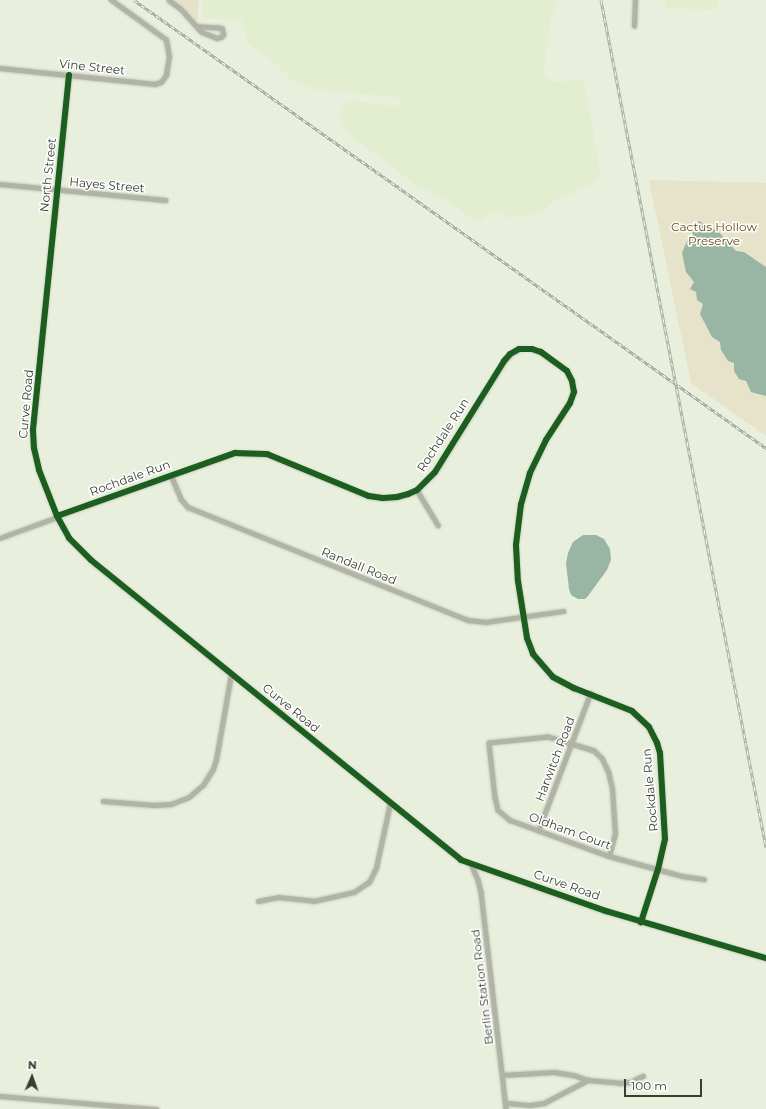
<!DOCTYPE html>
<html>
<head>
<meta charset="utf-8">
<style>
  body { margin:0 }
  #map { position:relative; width:766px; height:1109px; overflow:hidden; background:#e8efdc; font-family:Montserrat,sans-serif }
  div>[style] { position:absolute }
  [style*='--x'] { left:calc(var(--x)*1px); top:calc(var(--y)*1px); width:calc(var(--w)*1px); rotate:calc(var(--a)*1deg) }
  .built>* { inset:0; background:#e2eecf }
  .green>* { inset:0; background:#e7e2ca }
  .water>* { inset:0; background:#98b6a3 }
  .roads { filter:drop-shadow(0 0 1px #c4cabb) drop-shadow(0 0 1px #c4cabb) }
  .minor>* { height:4.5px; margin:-2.25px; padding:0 2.25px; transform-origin:2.25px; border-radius:2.25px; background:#b1b3a5 }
  .rail>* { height:3px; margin-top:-1.5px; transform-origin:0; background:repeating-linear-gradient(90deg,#fff 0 4.5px,#adb2a2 0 9px); box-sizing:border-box; border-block:1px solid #adb2a2 }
  .cycleway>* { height:6px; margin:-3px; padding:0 3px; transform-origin:3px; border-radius:3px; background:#1b5e20 }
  span { translate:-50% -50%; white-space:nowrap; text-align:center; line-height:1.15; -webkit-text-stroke:3px #fff; paint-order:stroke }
  .street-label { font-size:12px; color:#393e31 }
  .park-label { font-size:12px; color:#674c0f }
  .north { position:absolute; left:12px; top:1057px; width:40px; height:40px; -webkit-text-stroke:3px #fff; paint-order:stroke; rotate:2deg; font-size:11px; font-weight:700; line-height:16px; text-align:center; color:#393e31 }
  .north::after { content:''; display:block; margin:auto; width:14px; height:18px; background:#393e31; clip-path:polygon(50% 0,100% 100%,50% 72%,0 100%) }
  .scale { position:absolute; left:624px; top:1079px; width:78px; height:18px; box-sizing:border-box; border:2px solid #393e31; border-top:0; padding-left:5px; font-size:12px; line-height:14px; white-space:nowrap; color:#393e31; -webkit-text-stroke:3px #fff; paint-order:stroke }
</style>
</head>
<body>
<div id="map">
  <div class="built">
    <div style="clip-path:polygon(203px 0,559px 0,550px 19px,544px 74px,552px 82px,584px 80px,600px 172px,598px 178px,595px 182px,564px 197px,555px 199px,542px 213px,508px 218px,498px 212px,491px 212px,481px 221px,476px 221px,448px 201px,413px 183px,348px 133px,340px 120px,341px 111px,345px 104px,351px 101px,396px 106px,401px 104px,401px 99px,398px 97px,318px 90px,292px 80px,273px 61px,253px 48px,247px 41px,242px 20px,202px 18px)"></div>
    <div style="clip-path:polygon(665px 0,718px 0,717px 6px,713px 10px,665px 8px)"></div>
  </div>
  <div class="green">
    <div style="clip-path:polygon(171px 0,199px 0,197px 25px)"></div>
    <div style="clip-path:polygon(649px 180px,766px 183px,766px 436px,691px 383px)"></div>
  </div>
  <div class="water">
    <div style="clip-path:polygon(699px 221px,719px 232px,736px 251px,744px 252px,766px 267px,766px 396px,751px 392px,746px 381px,739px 379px,734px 371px,734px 363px,728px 361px,721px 350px,720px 342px,712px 337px,700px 314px,703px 304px,697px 300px,696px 292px,690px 289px,694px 282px,686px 272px,682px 253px,688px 238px,694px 238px,692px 231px)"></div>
    <div style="clip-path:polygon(583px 535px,596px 535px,604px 539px,610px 549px,611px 560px,607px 570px,588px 596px,585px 599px,578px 599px,571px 595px,569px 589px,566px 563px,568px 553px,573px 542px)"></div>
  </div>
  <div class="roads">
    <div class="minor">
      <div style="--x:169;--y:0;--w:15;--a:37"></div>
      <div style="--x:181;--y:9;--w:24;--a:48"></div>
      <div style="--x:197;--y:27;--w:7;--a:45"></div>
      <div style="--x:202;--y:32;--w:16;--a:22"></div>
      <div style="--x:217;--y:38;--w:4;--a:-14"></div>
      <div style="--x:221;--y:37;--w:3;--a:-45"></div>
      <div style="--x:223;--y:35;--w:6;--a:-99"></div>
      <div style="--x:222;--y:29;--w:3;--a:-162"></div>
      <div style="--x:219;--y:28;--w:22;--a:-177"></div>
      <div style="--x:634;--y:26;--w:26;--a:-88"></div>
      <div style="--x:0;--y:68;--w:156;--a:5.9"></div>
      <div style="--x:155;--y:84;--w:6;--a:-18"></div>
      <div style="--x:161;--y:82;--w:9;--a:-54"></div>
      <div style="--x:166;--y:75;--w:18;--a:-81"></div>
      <div style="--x:169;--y:57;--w:17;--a:-100"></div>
      <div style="--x:166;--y:40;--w:68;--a:-144"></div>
      <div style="--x:69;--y:75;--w:357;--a:95.8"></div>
      <div style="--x:33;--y:430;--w:18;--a:87"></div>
      <div style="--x:34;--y:448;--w:23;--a:77"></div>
      <div style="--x:39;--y:470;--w:49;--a:68.6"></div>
      <div style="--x:57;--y:516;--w:25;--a:61"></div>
      <div style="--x:69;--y:538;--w:31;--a:45"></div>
      <div style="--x:91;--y:560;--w:476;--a:39"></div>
      <div style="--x:461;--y:860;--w:154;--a:19.4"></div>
      <div style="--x:606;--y:911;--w:167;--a:16.4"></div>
      <div style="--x:0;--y:184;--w:166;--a:5.5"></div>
      <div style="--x:171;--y:475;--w:26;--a:67"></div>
      <div style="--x:181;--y:499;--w:11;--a:49"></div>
      <div style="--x:188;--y:507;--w:302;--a:22"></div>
      <div style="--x:468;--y:620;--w:18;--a:6"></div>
      <div style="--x:486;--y:622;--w:78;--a:-8.1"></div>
      <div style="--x:417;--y:490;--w:41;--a:59"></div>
      <div style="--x:57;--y:516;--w:189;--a:-19.5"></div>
      <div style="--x:235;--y:453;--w:32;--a:2"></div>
      <div style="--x:267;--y:454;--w:110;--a:22.4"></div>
      <div style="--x:369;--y:496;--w:14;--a:8"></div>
      <div style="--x:383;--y:498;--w:14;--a:-4"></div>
      <div style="--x:397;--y:497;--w:11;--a:-15"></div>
      <div style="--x:408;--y:494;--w:10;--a:-24"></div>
      <div style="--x:417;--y:490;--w:25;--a:-45"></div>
      <div style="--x:435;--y:472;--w:131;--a:-58.1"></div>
      <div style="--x:504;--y:361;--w:9;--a:-49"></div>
      <div style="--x:510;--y:354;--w:10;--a:-29"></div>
      <div style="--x:519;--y:349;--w:13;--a:0"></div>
      <div style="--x:532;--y:349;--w:9;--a:18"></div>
      <div style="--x:541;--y:352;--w:32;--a:36"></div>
      <div style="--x:567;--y:371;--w:11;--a:63"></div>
      <div style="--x:572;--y:381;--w:11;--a:80"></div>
      <div style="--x:574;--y:392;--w:12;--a:110"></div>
      <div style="--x:570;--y:403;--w:44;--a:123"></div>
      <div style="--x:546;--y:440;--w:37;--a:116"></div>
      <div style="--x:530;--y:473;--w:32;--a:106"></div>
      <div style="--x:521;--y:504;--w:41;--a:97"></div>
      <div style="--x:516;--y:545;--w:36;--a:87"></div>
      <div style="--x:518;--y:581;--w:58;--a:81"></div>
      <div style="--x:527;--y:638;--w:17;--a:69"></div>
      <div style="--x:533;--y:654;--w:30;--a:49"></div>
      <div style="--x:553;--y:677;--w:24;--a:28"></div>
      <div style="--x:574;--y:688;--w:62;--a:21.6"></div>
      <div style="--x:632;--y:711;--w:23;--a:43"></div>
      <div style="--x:649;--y:727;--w:18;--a:63"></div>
      <div style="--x:657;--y:743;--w:10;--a:73"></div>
      <div style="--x:660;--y:753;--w:86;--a:86.7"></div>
      <div style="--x:665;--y:839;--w:31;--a:103"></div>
      <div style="--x:658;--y:869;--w:56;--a:107.8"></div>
      <div style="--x:0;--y:538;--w:61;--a:-20.2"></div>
      <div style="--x:103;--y:801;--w:51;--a:4.5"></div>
      <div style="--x:154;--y:805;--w:17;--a:-3"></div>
      <div style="--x:171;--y:804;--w:19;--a:-21"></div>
      <div style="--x:189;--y:797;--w:18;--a:-41"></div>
      <div style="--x:203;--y:785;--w:19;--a:-58"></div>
      <div style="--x:213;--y:769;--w:9;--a:-72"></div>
      <div style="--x:216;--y:760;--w:87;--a:-80.1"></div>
      <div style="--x:538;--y:831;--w:147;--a:-69.2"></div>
      <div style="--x:609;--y:856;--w:23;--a:-75"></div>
      <div style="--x:615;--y:834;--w:45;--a:-93.8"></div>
      <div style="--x:612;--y:789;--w:17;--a:-103"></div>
      <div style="--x:608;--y:772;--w:14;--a:-115"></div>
      <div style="--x:602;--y:759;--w:11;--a:-135"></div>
      <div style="--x:594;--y:751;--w:48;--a:-163.1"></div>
      <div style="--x:548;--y:737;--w:59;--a:174.2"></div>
      <div style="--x:489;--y:743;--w:54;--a:83.7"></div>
      <div style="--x:495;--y:797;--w:13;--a:77"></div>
      <div style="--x:498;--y:810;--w:16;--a:40"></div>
      <div style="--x:510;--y:820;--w:105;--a:20"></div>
      <div style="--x:609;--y:856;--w:76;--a:15.3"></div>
      <div style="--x:682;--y:876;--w:22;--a:8"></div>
      <div style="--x:471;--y:864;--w:17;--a:66"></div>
      <div style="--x:478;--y:880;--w:12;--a:76"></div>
      <div style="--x:481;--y:892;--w:218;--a:83.4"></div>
      <div style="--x:258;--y:901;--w:20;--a:-11"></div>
      <div style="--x:278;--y:897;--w:36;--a:6"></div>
      <div style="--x:314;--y:901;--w:41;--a:-12.7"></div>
      <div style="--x:354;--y:892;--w:18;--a:-34"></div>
      <div style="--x:369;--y:882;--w:16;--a:-63"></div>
      <div style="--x:376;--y:868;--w:66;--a:-77.8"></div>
      <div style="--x:502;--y:1075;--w:52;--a:-3.3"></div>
      <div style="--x:554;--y:1072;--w:20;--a:9"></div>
      <div style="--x:574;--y:1075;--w:15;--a:20"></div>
      <div style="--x:588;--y:1080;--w:32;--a:5"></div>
      <div style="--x:620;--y:1083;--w:10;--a:-6"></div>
      <div style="--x:630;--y:1082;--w:14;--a:-25"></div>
      <div style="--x:0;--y:1096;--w:157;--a:4.8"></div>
      <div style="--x:506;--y:1103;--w:24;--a:5"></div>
      <div style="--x:530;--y:1105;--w:14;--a:-8"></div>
      <div style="--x:544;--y:1103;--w:50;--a:-27.6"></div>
    </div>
  </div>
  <div class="rail">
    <div style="--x:134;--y:0;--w:775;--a:35.33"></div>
    <div style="--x:601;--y:0;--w:863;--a:78.98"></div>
  </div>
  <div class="cycleway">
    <div style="--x:69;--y:75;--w:357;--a:95.8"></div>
    <div style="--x:33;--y:430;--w:18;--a:87"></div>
    <div style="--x:34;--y:448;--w:23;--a:77"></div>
    <div style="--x:39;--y:470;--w:49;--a:68.6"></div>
    <div style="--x:57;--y:516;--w:25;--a:61"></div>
    <div style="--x:69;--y:538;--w:31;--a:45"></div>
    <div style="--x:91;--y:560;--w:476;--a:39"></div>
    <div style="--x:461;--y:860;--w:154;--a:19.4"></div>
    <div style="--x:606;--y:911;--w:167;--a:16.4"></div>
    <div style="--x:57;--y:516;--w:189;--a:-19.5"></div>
    <div style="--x:235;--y:453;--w:32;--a:2"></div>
    <div style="--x:267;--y:454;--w:110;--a:22.4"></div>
    <div style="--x:369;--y:496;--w:14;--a:8"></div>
    <div style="--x:383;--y:498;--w:14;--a:-4"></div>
    <div style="--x:397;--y:497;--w:11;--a:-15"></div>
    <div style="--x:408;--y:494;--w:10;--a:-24"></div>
    <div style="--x:417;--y:490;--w:25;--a:-45"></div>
    <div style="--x:435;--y:472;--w:131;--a:-58.1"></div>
    <div style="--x:504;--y:361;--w:9;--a:-49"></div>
    <div style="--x:510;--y:354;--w:10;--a:-29"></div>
    <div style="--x:519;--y:349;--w:13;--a:0"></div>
    <div style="--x:532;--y:349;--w:9;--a:18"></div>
    <div style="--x:541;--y:352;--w:32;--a:36"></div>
    <div style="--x:567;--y:371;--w:11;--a:63"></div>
    <div style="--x:572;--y:381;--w:11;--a:80"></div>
    <div style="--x:574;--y:392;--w:12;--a:110"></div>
    <div style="--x:570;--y:403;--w:44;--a:123"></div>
    <div style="--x:546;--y:440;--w:37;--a:116"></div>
    <div style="--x:530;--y:473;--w:32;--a:106"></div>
    <div style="--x:521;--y:504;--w:41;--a:97"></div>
    <div style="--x:516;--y:545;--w:36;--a:87"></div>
    <div style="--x:518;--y:581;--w:58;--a:81"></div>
    <div style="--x:527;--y:638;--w:17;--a:69"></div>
    <div style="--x:533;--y:654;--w:30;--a:49"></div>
    <div style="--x:553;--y:677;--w:24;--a:28"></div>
    <div style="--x:574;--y:688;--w:62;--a:21.6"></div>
    <div style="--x:632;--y:711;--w:23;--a:43"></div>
    <div style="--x:649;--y:727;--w:18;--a:63"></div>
    <div style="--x:657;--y:743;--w:10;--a:73"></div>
    <div style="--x:660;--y:753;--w:86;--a:86.7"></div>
    <div style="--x:665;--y:839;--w:31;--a:103"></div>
    <div style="--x:658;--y:869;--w:56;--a:107.8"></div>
  </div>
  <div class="street-label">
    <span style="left:92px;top:67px;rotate:6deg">Vine Street</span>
    <span style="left:48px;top:175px;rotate:-84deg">North Street</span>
    <span style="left:107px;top:185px;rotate:5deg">Hayes Street</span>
    <span style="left:26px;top:404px;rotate:-85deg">Curve Road</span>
    <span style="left:443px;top:435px;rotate:-57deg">Rochdale Run</span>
    <span style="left:130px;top:478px;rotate:-20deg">Rochdale Run</span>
    <span style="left:359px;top:566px;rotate:22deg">Randall Road</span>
    <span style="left:291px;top:708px;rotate:39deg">Curve Road</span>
    <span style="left:555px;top:759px;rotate:-69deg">Harwitch Road</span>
    <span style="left:650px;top:790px;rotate:-95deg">Rockdale Run</span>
    <span style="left:570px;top:831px;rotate:20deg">Oldham Court</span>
    <span style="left:567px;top:885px;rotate:19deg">Curve Road</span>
    <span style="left:482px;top:987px;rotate:-97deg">Berlin Station Road</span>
  </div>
  <div class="park-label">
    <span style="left:714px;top:234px">Cactus Hollow<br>Preserve</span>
  </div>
  <div class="north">N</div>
  <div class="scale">100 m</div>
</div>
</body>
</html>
